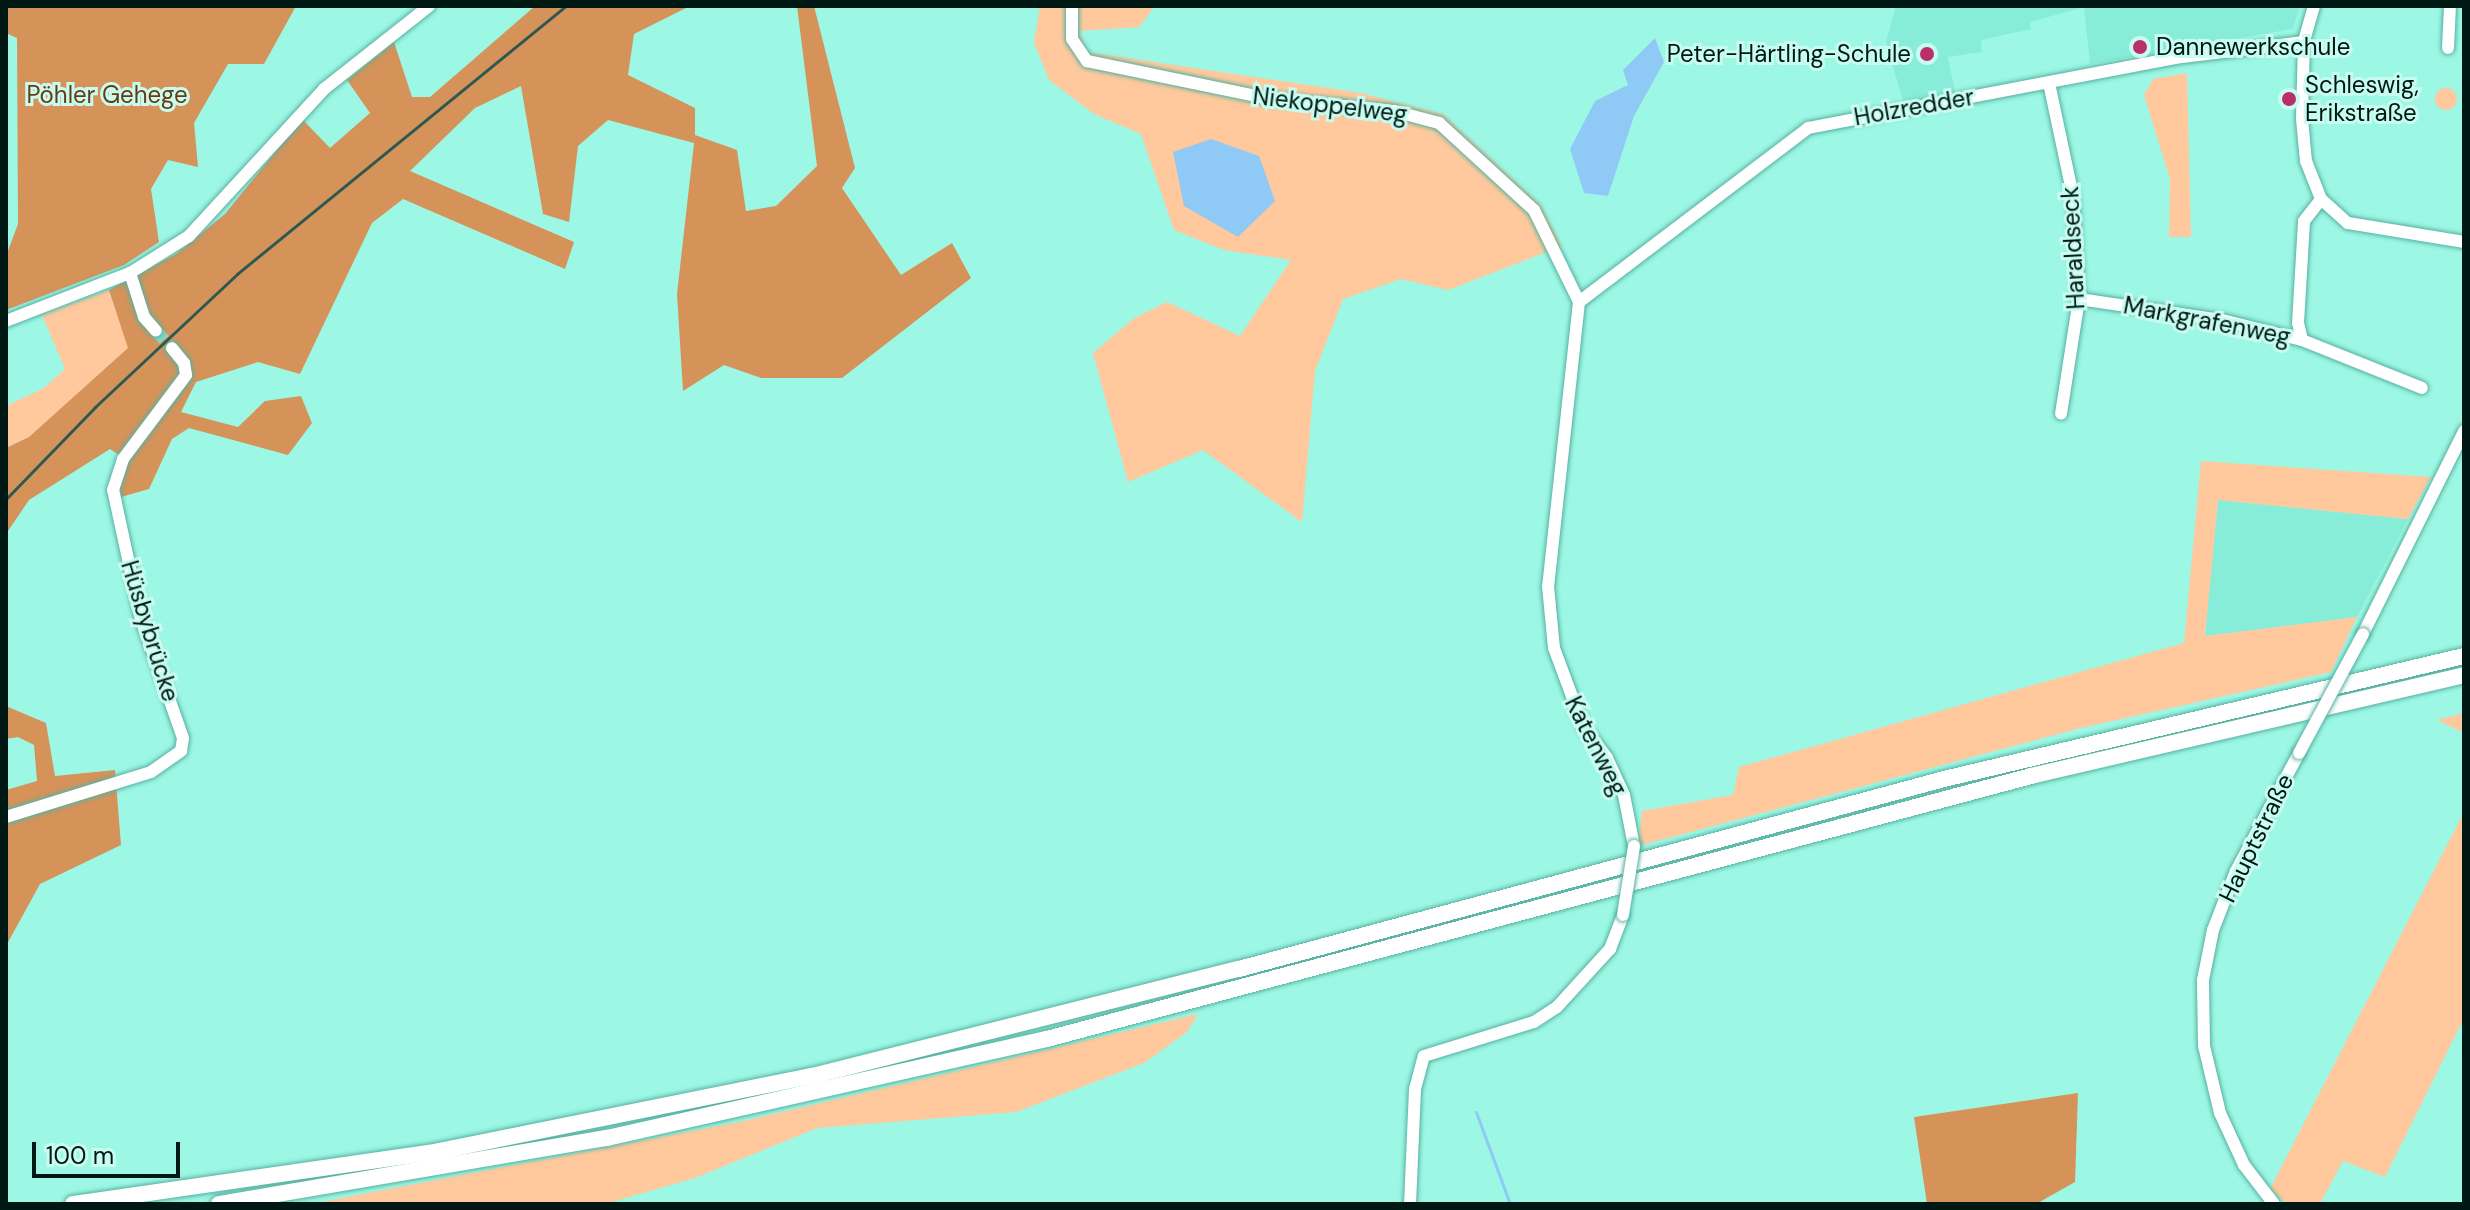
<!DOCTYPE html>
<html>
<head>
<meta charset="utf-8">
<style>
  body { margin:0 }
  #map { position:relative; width:2470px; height:1210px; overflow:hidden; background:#9df7e5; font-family:"DM Sans",sans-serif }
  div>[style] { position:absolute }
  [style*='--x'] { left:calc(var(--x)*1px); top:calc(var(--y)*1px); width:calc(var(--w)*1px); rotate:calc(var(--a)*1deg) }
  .built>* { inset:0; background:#87edd9 }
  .green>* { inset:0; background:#ffc99d }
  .round { border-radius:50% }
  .forest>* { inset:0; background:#d5935a }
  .water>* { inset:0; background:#8ecaf5 }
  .stream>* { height:3px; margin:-1.5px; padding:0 1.5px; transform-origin:1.5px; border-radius:1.5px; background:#8ecaf5 }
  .minor-tunnel>* { height:12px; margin-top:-6px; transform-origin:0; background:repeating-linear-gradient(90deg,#85d6c6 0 12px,transparent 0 18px) }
  .roads { filter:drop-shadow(0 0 2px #56b1a0) drop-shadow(0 0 2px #56b1a0) }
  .minor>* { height:12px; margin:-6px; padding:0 6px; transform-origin:6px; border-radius:6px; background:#fff }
  .highway>* { height:16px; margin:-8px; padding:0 8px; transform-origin:8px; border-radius:8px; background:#fff }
  .rail>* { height:3px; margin:-1.5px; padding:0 1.5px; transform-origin:1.5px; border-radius:1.5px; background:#2d5850 }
  .bridges { filter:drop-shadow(0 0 2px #56b1a0) drop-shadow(0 0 2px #56b1a0) }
  .minor-bridge>* { height:12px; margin:-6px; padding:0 6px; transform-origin:6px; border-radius:6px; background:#fff }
  .dots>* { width:22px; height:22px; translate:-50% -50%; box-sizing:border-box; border:4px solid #c9fcf1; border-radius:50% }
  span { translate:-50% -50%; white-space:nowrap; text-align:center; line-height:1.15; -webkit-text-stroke:6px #c9fcf1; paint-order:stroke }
  .poi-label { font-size:24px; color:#001814 }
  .left { translate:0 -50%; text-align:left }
  .right { translate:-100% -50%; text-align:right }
  .park-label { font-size:24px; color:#673b0f }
  .street-label { font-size:24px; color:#001814 }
  .frame { position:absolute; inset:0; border:8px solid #001814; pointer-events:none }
  .scale { position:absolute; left:32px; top:1142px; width:148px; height:36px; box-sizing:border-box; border:4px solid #001814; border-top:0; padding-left:10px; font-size:24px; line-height:28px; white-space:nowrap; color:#001814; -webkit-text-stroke:6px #c9fcf1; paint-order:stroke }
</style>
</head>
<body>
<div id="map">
  <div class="built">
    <div style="clip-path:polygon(1896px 6px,2300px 6px,2293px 29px,2090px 64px,2084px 7px,2030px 22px,2031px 29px,1981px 40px,1982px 52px,1948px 57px,1955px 92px,1903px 101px,1886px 42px)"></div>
    <div style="clip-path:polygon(2218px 500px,2408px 519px,2357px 617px,2205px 636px)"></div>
  </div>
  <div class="green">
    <div style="clip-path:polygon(evenodd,1040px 6px,1155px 6px,1139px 27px,1079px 31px,1088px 52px,1361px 93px,1443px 114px,1541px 205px,1562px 246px,1448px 290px,1401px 279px,1343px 299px,1315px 371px,1302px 522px,1203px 450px,1128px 482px,1093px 353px,1133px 319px,1167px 302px,1240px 336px,1291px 260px,1224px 250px,1174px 230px,1141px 134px,1094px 114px,1049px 80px,1034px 43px,1040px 6px,1173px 153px,1259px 156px,1265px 176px,1173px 153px)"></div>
    <div style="clip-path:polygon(2187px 73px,2191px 237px,2169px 237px,2170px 179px,2144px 95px,2153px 79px)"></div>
    <div class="round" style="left:2435px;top:88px;width:22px;height:22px"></div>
    <div style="clip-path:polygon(109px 290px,129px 348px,29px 437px,6px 448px,6px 406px,44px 388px,65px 369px,42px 315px)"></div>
    <div style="clip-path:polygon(2201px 461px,2431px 477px,2408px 519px,2218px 500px,2205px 636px,2357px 617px,2331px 672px,2081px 728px,1638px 846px,1642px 811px,1733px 795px,1739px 767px,2184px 643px)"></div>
    <div style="clip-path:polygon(2464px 713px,2464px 733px,2437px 720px)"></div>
    <div style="clip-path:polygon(2464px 812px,2464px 1018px,2385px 1177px,2343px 1161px,2320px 1204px,2287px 1204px,2270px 1189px)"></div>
    <div style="clip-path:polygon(1198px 1014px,1187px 1032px,1144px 1063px,1016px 1112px,817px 1128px,695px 1178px,605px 1204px,311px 1204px,744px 1121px)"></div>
  </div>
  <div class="forest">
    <div style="clip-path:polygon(6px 6px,296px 6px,264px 64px,228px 64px,194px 123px,198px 167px,168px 160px,151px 189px,159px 242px,124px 265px,6px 310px,6px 256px,18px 224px,17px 38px,6px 33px)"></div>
    <div style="clip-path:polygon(535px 6px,690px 6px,634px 34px,628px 75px,695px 108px,695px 135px,737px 150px,746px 211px,776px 206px,817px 166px,797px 6px,814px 6px,855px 168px,842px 188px,901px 275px,952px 243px,971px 278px,842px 378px,761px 378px,724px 365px,683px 391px,677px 294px,694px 143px,608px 120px,578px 146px,569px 222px,543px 214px,521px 86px,475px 108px,410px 171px,574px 242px,565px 269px,403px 199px,372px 223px,300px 374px,258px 362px,196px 382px,181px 412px,238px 427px,265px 401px,301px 396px,312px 423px,288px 455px,189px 428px,172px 439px,149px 489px,121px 497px,119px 477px,128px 461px,110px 449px,29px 500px,6px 534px,6px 448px,29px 437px,128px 348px,109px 290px,176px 254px,225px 214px,302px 119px,330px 148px,370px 113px,347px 80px,394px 42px,412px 97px,430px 97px)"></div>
    <div style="clip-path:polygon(6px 706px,46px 723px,55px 776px,115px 770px,121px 845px,40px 884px,6px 946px,6px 790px,37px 781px,34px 745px,18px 737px,6px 739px)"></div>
    <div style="clip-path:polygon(2078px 1093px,2075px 1182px,2036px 1204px,1927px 1204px,1914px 1117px)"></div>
  </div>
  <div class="water">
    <div style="clip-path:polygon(1655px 38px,1664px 62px,1634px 116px,1608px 196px,1584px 193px,1570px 149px,1595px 101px,1628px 85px,1623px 70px)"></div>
    <div style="clip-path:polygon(1211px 139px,1259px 156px,1275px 201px,1238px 237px,1184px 206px,1173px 152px)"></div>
  </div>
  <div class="stream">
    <div style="--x:1476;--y:1112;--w:98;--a:69.7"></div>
  </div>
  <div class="minor-tunnel">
    <div style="--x:156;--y:331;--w:23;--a:47"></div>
  </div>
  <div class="roads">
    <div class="minor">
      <div style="--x:1072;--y:6;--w:33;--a:90"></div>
      <div style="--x:1072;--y:39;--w:27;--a:56"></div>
      <div style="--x:1087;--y:61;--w:182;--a:11.7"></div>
      <div style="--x:1265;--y:98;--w:130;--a:5.8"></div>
      <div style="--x:1394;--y:111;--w:47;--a:14.9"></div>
      <div style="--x:1439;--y:123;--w:129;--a:42.5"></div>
      <div style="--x:1534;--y:210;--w:102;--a:63.9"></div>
      <div style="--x:1579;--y:302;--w:286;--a:96.2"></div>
      <div style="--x:1548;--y:586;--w:62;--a:84.5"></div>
      <div style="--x:1554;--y:648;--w:83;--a:69.6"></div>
      <div style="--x:1583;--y:726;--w:40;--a:53"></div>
      <div style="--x:1607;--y:758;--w:41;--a:65.3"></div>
      <div style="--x:1624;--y:795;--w:52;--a:78.9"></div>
      <div style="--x:2314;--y:6;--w:37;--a:106"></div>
      <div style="--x:2304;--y:42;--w:77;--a:91.5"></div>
      <div style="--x:2302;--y:119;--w:42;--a:84.6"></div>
      <div style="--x:2306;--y:161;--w:41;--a:68.5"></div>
      <div style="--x:2321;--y:199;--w:36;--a:42"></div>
      <div style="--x:2348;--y:223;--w:118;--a:9.3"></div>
      <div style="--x:2448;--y:48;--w:42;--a:-87.3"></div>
      <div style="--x:2049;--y:83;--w:116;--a:78"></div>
      <div style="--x:2073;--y:196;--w:103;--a:86.7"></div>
      <div style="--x:2079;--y:299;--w:116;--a:98.9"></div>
      <div style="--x:130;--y:273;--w:46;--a:72.3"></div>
      <div style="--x:144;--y:317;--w:18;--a:49"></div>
      <div style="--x:2079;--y:299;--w:145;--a:8.4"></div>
      <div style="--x:2222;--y:320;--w:82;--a:14"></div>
      <div style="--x:2302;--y:340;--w:129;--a:21.8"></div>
      <div style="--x:1579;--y:302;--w:288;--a:-37.2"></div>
      <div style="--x:1808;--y:128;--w:373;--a:-10.8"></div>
      <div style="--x:2174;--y:58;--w:131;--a:-7"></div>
      <div style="--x:6;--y:321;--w:133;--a:-21.2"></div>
      <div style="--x:130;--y:273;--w:70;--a:-32.1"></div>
      <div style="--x:189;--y:236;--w:200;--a:-47.4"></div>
      <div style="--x:324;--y:89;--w:134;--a:-38.3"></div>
      <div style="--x:2302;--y:340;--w:17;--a:-103"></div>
      <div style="--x:2298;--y:323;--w:102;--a:-86.6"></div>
      <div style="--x:2304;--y:221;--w:28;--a:-52"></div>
      <div style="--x:2363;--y:634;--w:227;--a:-63.5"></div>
      <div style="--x:6;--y:817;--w:152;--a:-17.2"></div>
      <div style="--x:151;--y:772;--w:37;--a:-35"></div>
      <div style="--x:181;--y:751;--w:13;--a:-81"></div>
      <div style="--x:183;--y:738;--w:126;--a:-109.4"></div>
      <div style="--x:141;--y:619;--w:132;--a:-102.2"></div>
      <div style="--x:113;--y:490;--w:33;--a:-72"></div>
      <div style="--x:123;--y:459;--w:105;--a:-53.1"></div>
      <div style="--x:186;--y:375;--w:12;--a:-99"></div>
      <div style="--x:184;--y:363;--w:19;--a:-129"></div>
      <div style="--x:1410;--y:1204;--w:115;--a:-87.5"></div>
      <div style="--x:1415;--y:1089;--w:34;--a:-75"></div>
      <div style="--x:1424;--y:1056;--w:115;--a:-17.2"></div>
      <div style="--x:1534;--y:1022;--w:27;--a:-33"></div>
      <div style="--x:1557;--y:1007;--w:79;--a:-47.6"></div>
      <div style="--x:1610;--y:949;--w:36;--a:-69"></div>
      <div style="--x:2274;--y:1204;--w:49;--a:-127.6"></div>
      <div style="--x:2244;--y:1165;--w:57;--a:-114.8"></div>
      <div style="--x:2220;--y:1113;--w:69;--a:-103.4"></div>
      <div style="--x:2204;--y:1046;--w:66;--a:-90.9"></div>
      <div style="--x:2203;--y:980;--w:51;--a:-78.7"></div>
      <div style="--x:2213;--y:930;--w:63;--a:-68.7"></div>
      <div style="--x:2236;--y:871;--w:134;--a:-61.9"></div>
    </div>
    <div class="highway">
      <div style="--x:73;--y:1204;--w:370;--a:-8.2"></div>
      <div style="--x:439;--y:1151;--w:380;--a:-11.4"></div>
      <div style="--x:812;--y:1076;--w:440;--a:-14.1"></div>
      <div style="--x:1239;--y:969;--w:730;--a:-15.08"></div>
      <div style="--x:1944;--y:779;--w:534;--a:-13.31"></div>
      <div style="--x:219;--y:1204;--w:394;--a:-9.7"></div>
      <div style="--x:607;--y:1138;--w:451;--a:-12.7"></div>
      <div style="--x:1047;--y:1039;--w:1019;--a:-14.96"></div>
      <div style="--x:2031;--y:776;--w:445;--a:-13.1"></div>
    </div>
  </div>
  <div class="rail">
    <div style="--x:6;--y:499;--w:128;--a:-45.9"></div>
    <div style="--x:95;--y:407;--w:195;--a:-43.1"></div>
    <div style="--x:237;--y:274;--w:424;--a:-39.2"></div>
  </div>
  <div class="bridges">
    <div class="minor-bridge">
      <div style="--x:2299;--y:753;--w:135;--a:-61.7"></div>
      <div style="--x:1623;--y:915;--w:70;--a:-80.9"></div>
    </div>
  </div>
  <div class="dots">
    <div style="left:2140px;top:47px;background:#b92f69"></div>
    <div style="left:1927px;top:54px;background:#b92f69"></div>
    <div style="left:2289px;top:99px;background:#b92f69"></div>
  </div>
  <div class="poi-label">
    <span class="left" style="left:2156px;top:47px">Dannewerkschule</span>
    <span class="right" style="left:1911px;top:54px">Peter-Härtling-Schule</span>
    <span class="left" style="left:2305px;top:99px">Schleswig,<br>Erikstraße</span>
  </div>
  <div class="park-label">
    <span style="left:107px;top:95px">Pöhler Gehege</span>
  </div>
  <div class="street-label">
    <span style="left:1330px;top:105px;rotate:7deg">Niekoppelweg</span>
    <span style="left:1914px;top:107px;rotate:-10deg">Holzredder</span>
    <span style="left:2073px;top:248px;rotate:-93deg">Haraldseck</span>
    <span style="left:2207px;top:321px;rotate:11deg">Markgrafenweg</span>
    <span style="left:150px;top:631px;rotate:73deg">Hüsbybrücke</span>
    <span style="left:1596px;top:746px;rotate:63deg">Katenweg</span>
    <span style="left:2256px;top:838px;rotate:-64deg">Hauptstraße</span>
  </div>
  <div class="frame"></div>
  <div class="scale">100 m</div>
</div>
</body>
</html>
